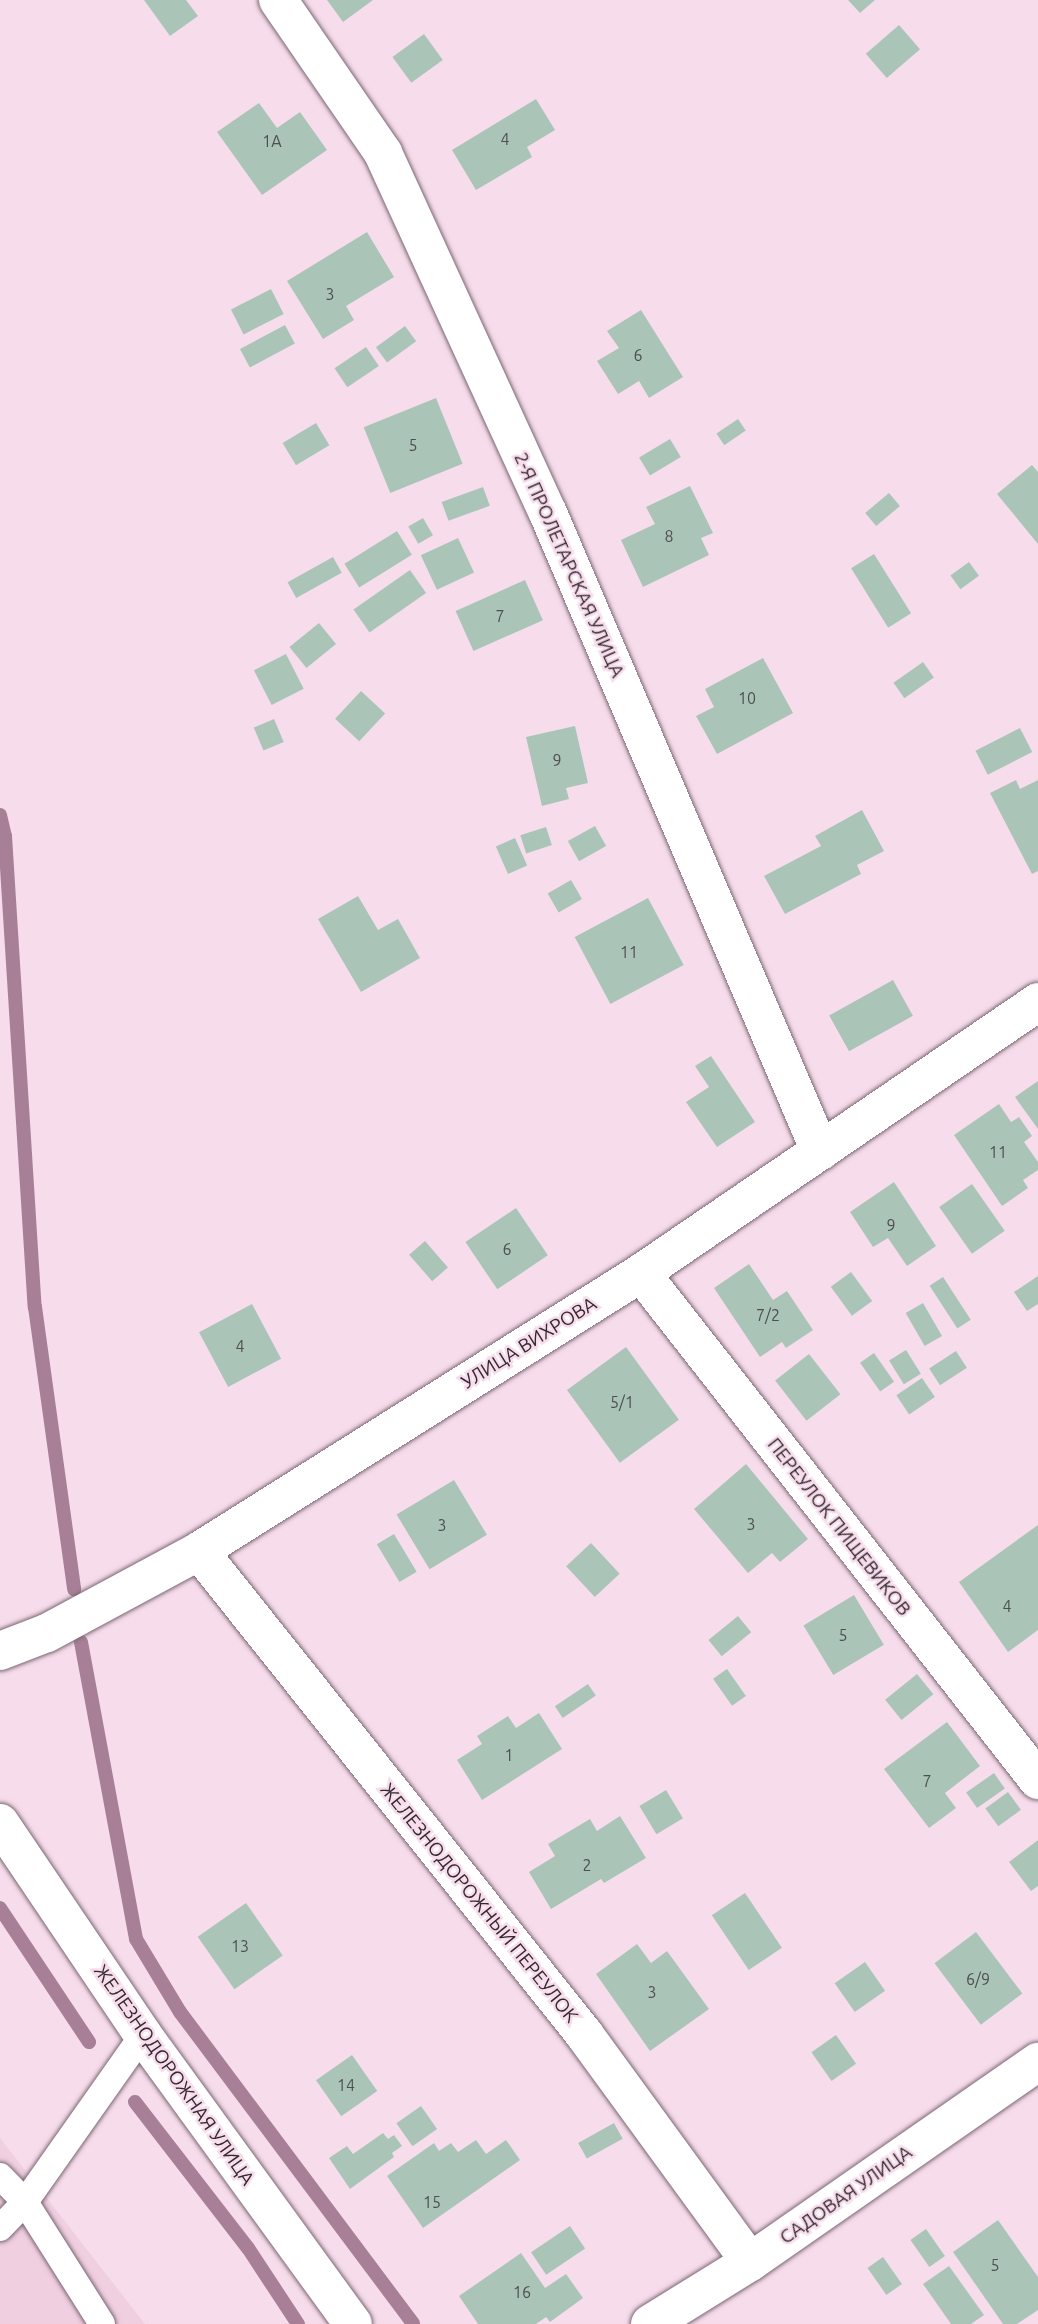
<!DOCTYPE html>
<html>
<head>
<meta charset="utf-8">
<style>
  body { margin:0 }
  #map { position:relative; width:1038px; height:2324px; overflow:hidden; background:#f7ddec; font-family:Ubuntu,sans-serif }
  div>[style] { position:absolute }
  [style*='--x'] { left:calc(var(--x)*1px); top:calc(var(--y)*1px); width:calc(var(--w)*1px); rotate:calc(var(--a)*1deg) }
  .built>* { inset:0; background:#f0cfe1 }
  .stream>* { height:14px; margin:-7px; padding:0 7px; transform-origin:7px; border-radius:7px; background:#a78097 }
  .building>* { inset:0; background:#aac5b8; transform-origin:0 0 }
  .roads { filter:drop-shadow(0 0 2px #7c6673) drop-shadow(0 0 2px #7c6673) }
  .service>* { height:26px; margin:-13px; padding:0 13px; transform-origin:13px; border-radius:13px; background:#fff }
  .minor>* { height:38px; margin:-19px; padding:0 19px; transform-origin:19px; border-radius:19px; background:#fff }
  .tertiary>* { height:38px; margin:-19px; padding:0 19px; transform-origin:19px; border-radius:19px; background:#fff }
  span { translate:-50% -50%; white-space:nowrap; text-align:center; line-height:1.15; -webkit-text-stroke:5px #f7ddec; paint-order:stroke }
  .number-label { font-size:16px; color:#504f50 }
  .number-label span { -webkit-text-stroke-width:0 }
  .street-label { font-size:19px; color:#32282e }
</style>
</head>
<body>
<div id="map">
  <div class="built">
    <div style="clip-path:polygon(0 2138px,145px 2324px,0 2324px)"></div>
  </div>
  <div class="stream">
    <div style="--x:0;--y:815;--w:22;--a:77"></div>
    <div style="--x:5;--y:836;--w:472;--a:86.4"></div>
    <div style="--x:35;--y:1307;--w:285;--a:82.1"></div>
    <div style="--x:81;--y:1642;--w:302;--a:79.5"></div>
    <div style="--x:136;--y:1939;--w:85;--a:58.9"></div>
    <div style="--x:180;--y:2012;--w:389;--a:53.2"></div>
    <div style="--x:0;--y:1908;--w:161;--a:56.4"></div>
    <div style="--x:135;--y:2102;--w:185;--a:52.3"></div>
    <div style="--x:248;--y:2248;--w:91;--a:56.7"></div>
  </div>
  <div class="building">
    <div style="clip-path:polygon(144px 0,186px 0,198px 16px,170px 36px)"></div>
    <div style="clip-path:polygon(327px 0,373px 0,343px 22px)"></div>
    <div style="clip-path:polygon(848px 0,875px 0,860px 13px)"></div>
    <div style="left:899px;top:25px;width:32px;height:44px;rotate:49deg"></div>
    <div style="left:424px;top:34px;width:32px;height:39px;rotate:54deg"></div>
    <div style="clip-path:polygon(536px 99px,555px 130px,527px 147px,532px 157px,476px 190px,452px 150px)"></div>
    <div style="clip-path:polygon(259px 103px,277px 128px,300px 112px,327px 150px,262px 195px,217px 132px)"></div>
    <div style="clip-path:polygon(367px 232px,394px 277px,346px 306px,354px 320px,323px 339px,287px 281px)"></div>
    <div style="left:271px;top:289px;width:28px;height:45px;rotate:63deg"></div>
    <div style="clip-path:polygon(641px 310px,683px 377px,649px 398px,639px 381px,618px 394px,597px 361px,619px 348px,607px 331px)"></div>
    <div style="left:285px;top:325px;width:21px;height:51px;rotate:62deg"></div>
    <div style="left:405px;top:326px;width:19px;height:36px;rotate:54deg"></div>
    <div style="left:366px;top:347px;width:23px;height:38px;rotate:56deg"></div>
    <div style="left:436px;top:398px;width:71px;height:78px;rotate:68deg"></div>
    <div style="left:738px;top:419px;width:14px;height:26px;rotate:56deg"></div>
    <div style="left:316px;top:423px;width:26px;height:39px;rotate:59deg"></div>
    <div style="left:670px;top:439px;width:21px;height:36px;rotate:59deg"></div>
    <div style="clip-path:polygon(1032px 465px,1038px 472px,1038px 544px,997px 494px)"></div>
    <div style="clip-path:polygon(690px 486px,713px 533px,701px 538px,709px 555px,643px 587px,621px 540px,655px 524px,646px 507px)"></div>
    <div style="left:483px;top:487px;width:20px;height:44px;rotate:70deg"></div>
    <div style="left:889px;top:493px;width:17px;height:31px;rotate:50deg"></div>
    <div style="left:423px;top:518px;width:20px;height:17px;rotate:60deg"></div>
    <div style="left:397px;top:531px;width:28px;height:62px;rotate:58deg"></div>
    <div style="left:458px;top:538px;width:38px;height:41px;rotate:65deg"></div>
    <div style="left:874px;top:554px;width:70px;height:27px;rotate:58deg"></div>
    <div style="left:333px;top:557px;width:18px;height:52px;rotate:61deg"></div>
    <div style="left:969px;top:562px;width:17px;height:23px;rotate:54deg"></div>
    <div style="left:410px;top:570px;width:28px;height:69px;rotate:55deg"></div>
    <div style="left:525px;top:580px;width:44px;height:76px;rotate:66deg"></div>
    <div style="left:319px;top:623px;width:27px;height:38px;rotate:51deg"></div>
    <div style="left:286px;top:654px;width:39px;height:36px;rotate:63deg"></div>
    <div style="clip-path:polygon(763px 658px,793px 713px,717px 754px,696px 716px,714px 707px,705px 689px)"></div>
    <div style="left:923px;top:662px;width:19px;height:36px;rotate:55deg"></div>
    <div style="left:361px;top:691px;width:33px;height:38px;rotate:43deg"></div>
    <div style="left:274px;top:719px;width:25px;height:22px;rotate:67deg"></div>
    <div style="clip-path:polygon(575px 726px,588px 783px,566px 788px,569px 799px,542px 806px,526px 737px)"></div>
    <div style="left:1020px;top:728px;width:27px;height:50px;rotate:63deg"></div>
    <div style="clip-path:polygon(1016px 780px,1020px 789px,1038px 780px,1038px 871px,1032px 874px,990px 793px)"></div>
    <div style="clip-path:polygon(862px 810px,884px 851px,857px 865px,861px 874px,785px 914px,764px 876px,821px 846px,815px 836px)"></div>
    <div style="left:595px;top:826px;width:23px;height:31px;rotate:61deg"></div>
    <div style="left:546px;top:827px;width:19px;height:27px;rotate:72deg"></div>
    <div style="left:515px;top:838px;width:30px;height:21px;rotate:66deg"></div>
    <div style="left:571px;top:880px;width:22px;height:27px;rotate:60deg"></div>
    <div style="clip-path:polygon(358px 896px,378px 930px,398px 919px,420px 958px,361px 992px,318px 919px)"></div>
    <div style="left:648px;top:898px;width:76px;height:83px;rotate:62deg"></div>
    <div style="left:893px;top:980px;width:41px;height:73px;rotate:61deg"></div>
    <div style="clip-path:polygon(711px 1056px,755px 1122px,717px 1147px,686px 1102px,709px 1087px,695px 1066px)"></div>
    <div style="clip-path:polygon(1038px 1081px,1038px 1129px,1015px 1097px)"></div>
    <div style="clip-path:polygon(999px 1104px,1011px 1122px,1019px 1117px,1032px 1136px,1024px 1142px,1038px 1162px,1038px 1170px,1023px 1180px,1028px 1188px,1002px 1206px,954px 1135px)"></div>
    <div style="clip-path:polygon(894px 1182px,936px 1246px,907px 1266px,888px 1238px,873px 1247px,850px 1212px)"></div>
    <div style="left:972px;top:1184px;width:57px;height:40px;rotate:55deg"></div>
    <div style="left:516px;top:1208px;width:57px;height:61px;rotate:56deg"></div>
    <div style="left:425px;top:1241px;width:35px;height:21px;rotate:49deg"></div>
    <div style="clip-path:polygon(749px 1264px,773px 1300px,787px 1291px,813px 1330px,786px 1348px,782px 1342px,760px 1357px,714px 1288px)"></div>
    <div style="left:851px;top:1272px;width:36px;height:25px;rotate:54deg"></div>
    <div style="clip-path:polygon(1038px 1276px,1038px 1304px,1027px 1311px,1014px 1292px)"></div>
    <div style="left:943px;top:1277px;width:51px;height:16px;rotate:57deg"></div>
    <div style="left:923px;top:1303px;width:38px;height:20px;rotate:60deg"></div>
    <div style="left:252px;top:1304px;width:62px;height:60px;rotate:62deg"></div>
    <div style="left:626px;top:1347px;width:90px;height:73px;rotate:54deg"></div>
    <div style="left:906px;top:1350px;width:28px;height:20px;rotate:58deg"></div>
    <div style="left:956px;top:1351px;width:20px;height:32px;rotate:57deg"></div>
    <div style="left:874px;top:1353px;width:35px;height:17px;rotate:55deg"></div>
    <div style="left:809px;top:1354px;width:51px;height:43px;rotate:52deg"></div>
    <div style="left:922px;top:1378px;width:23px;height:31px;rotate:56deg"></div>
    <div style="clip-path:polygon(746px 1464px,808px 1539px,780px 1562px,772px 1553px,748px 1573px,694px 1509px)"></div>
    <div style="left:454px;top:1480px;width:64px;height:67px;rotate:59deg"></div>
    <div style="clip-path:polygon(1038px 1525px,1038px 1630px,1008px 1652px,959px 1582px)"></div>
    <div style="left:394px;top:1534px;width:44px;height:20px;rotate:59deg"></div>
    <div style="left:591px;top:1543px;width:42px;height:34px;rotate:47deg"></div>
    <div style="left:854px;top:1595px;width:58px;height:59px;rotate:59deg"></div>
    <div style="left:738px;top:1616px;width:21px;height:38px;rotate:51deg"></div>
    <div style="left:727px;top:1669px;width:33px;height:17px;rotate:55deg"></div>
    <div style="left:917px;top:1674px;width:26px;height:41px;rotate:51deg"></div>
    <div style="left:588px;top:1684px;width:14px;height:40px;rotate:56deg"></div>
    <div style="clip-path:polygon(539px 1713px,562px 1749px,482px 1800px,457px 1760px,482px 1744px,477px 1736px,508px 1716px,516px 1728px)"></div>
    <div style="clip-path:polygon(947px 1722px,980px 1766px,945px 1793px,956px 1808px,929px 1828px,884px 1769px)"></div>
    <div style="left:994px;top:1773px;width:19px;height:34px;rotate:55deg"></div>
    <div style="left:666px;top:1790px;width:33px;height:31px;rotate:59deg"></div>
    <div style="left:1008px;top:1792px;width:22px;height:28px;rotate:54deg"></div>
    <div style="clip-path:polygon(620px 1816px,646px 1858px,604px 1883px,601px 1879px,551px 1909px,529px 1872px,555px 1856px,548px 1844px,590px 1819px,597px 1831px)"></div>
    <div style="clip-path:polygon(1038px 1840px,1038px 1886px,1031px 1891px,1009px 1862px)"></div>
    <div style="left:745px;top:1893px;width:66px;height:40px;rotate:56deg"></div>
    <div style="left:246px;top:1903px;width:64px;height:59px;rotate:55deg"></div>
    <div style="left:976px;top:1932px;width:77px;height:52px;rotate:53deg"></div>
    <div style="clip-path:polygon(637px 1944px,651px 1963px,667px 1951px,709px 2009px,650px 2051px,596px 1974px)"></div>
    <div style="left:865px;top:1962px;width:35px;height:37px;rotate:55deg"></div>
    <div style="left:836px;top:2035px;width:35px;height:30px;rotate:55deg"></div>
    <div style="left:352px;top:2055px;width:44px;height:44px;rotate:55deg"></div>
    <div style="left:421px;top:2106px;width:28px;height:30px;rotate:55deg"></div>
    <div style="left:614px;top:2123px;width:18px;height:41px;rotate:61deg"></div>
    <div style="clip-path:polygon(383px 2133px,388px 2139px,394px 2135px,402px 2146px,392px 2153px,394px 2157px,350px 2189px,329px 2158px,347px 2146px,353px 2154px)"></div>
    <div style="clip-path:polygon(476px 2140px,486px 2154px,506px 2140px,520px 2160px,423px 2228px,387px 2176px,434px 2143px,439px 2151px,451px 2143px,458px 2152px)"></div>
    <div style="clip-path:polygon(998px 2220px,1038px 2277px,1038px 2310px,1017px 2324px,1003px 2324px,953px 2252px)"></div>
    <div style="left:570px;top:2226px;width:27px;height:47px;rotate:56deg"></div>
    <div style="left:926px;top:2229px;width:33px;height:19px;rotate:55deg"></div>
    <div style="clip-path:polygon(521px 2253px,545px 2288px,566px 2274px,583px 2298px,550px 2322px,546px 2317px,536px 2324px,478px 2324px,459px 2296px)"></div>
    <div style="left:883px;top:2257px;width:33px;height:19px;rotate:55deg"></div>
    <div style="clip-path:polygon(949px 2266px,984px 2315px,971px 2324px,951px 2324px,923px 2284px)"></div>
  </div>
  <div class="roads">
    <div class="service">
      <div style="--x:0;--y:2176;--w:36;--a:46"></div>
      <div style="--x:25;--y:2202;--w:144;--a:57.7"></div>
      <div style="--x:0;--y:2228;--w:36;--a:-46"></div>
      <div style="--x:25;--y:2202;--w:204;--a:-54.8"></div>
    </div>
    <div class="minor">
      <div style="--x:278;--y:0;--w:186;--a:55.5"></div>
      <div style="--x:383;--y:153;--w:396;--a:65.4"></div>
      <div style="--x:548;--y:513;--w:694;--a:66.91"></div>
      <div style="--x:641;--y:1273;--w:644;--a:51.94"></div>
      <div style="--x:199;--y:1551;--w:618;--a:51.44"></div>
      <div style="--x:584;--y:2034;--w:282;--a:53.9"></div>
      <div style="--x:0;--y:1651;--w:50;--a:-21"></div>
      <div style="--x:47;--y:1633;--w:173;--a:-28.3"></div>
      <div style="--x:199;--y:1551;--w:522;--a:-32.17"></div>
      <div style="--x:641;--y:1273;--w:481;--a:-34.3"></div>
      <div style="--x:650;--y:2324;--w:118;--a:-31.8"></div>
      <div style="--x:750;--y:2262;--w:351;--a:-34.8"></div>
    </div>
    <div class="tertiary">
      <div style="--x:0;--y:1823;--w:256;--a:56"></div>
      <div style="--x:143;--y:2035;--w:357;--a:54"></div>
    </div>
  </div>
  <div class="number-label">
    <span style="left:505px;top:139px">4</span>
    <span style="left:272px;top:141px">1А</span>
    <span style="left:330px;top:294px">3</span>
    <span style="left:638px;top:355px">6</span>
    <span style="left:413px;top:445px">5</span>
    <span style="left:669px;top:536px">8</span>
    <span style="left:500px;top:616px">7</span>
    <span style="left:747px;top:698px">10</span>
    <span style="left:557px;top:760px">9</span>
    <span style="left:629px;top:952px">11</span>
    <span style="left:998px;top:1152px">11</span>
    <span style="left:891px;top:1225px">9</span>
    <span style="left:507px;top:1249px">6</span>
    <span style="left:768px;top:1315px">7/2</span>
    <span style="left:240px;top:1346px">4</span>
    <span style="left:622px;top:1402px">5/1</span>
    <span style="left:751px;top:1524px">3</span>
    <span style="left:442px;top:1525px">3</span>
    <span style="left:1007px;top:1606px">4</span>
    <span style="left:843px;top:1635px">5</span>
    <span style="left:509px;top:1755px">1</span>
    <span style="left:927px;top:1781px">7</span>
    <span style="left:587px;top:1865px">2</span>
    <span style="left:240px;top:1946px">13</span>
    <span style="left:978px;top:1979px">6/9</span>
    <span style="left:652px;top:1992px">3</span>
    <span style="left:346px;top:2085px">14</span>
    <span style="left:432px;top:2202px">15</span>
    <span style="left:995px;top:2265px">5</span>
    <span style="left:522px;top:2292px">16</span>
  </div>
  <div class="street-label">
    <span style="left:569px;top:565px;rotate:66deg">2-Я ПРОЛЕТАРСКАЯ УЛИЦА</span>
    <span style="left:529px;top:1343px;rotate:-32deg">УЛИЦА ВИХРОВА</span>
    <span style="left:839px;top:1527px;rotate:52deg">ПЕРЕУЛОК ПИЩЕВИКОВ</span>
    <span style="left:479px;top:1903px;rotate:51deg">ЖЕЛЕЗНОДОРОЖНЫЙ ПЕРЕУЛОК</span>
    <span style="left:174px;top:2075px;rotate:55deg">ЖЕЛЕЗНОДОРОЖНАЯ УЛИЦА</span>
    <span style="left:846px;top:2195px;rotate:-35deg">САДОВАЯ УЛИЦА</span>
  </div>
</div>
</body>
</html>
